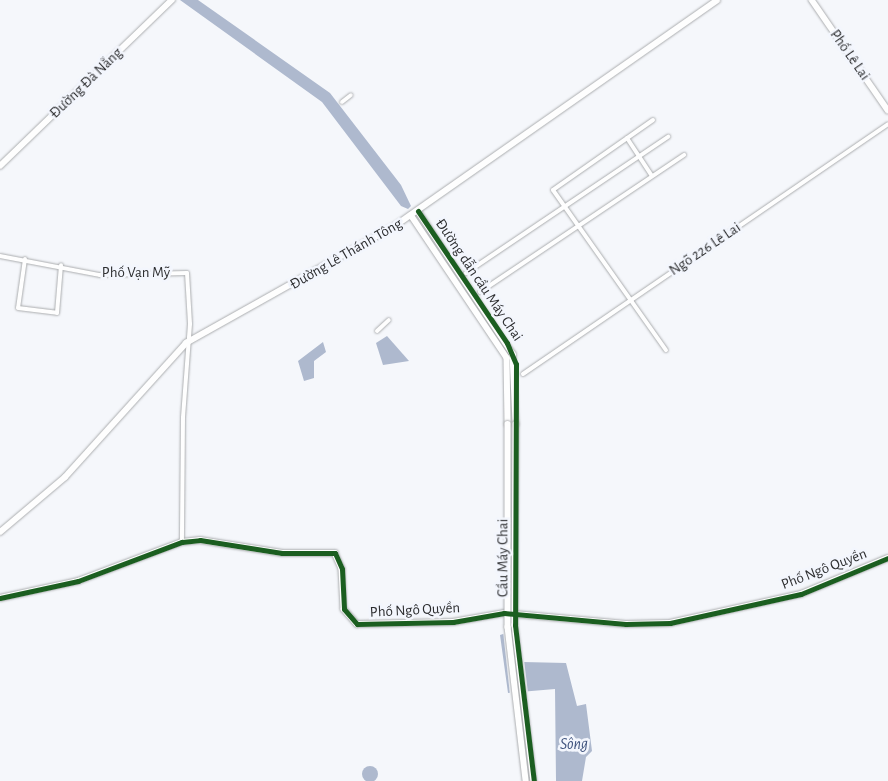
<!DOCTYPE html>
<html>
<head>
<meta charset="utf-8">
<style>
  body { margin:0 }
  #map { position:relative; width:888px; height:781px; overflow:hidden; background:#f5f7fb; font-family:"Alegreya Sans",sans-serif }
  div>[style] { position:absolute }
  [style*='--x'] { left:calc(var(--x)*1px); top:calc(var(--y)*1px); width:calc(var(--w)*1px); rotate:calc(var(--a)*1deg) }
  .water>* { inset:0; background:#aeb9ce }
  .round { border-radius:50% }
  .pier>* { inset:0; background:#f5f7fb }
  .roads { filter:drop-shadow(0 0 1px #abadaf) drop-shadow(0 0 1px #abadaf) }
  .street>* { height:4px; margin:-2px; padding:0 2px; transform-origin:2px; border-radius:2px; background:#fefefe }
  .secondary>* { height:5.5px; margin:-2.75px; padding:0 2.75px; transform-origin:2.75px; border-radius:2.75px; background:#fefefe }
  .primary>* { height:6px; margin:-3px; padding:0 3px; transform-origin:3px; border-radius:3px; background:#fefefe }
  .bridges { filter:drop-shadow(0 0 1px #abadaf) drop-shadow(0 0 1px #abadaf) }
  .secondary-bridge>* { height:5.5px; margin:-2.75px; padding:0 2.75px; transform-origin:2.75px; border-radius:2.75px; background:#fefefe }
  .cycleway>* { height:5px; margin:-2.5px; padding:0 2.5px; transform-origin:2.5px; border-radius:2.5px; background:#1b5e20 }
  span { translate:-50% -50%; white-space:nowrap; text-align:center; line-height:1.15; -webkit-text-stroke:5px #f3f6fd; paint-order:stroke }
  .street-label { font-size:15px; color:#2d2e30 }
  .water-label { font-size:16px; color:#40547e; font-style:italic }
</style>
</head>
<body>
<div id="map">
  <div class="water">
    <div style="clip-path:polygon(180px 0,198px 0,330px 93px,401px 185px,411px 206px,408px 209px,401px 206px,322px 102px)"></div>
    <div style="clip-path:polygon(387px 336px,409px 361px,383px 365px,376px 343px)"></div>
    <div style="clip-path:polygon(323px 342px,326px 352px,314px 361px,314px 378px,304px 381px,298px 361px)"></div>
    <div style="clip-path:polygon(512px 631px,523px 662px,566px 663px,577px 706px,586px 704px,592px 751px,586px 757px,582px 781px,556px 781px,555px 689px,508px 693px,500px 635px)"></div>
    <div class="round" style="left:362px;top:766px;width:16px;height:16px"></div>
  </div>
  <div class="pier">
    <div style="clip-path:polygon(512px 629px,524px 660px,528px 693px,510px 695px,503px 631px)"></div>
  </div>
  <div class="roads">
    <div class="street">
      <div style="--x:342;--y:102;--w:11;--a:-38"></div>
      <div style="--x:653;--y:120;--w:122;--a:145"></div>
      <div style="--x:553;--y:190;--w:196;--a:54.8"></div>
      <div style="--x:627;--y:138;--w:45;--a:56.7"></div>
      <div style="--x:0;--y:256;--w:102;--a:10.8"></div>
      <div style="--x:100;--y:275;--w:87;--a:-1.3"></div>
      <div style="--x:187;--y:273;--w:51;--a:86.6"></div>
      <div style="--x:190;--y:324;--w:94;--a:94.3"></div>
      <div style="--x:183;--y:418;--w:124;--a:90.5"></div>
      <div style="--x:25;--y:259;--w:49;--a:98.1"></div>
      <div style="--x:18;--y:308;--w:39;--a:7"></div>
      <div style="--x:57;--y:313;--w:48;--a:-85.2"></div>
      <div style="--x:466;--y:273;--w:244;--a:-34"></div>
      <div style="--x:480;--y:292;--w:246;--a:-33.9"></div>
      <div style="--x:377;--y:331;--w:16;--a:-43"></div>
      <div style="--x:523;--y:374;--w:442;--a:-34.4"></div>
    </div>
    <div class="secondary">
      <div style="--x:812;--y:0;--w:134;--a:55.4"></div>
      <div style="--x:0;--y:166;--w:239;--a:-44"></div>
      <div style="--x:418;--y:211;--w:172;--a:56.4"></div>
      <div style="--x:513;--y:354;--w:70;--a:87.5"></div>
      <div style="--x:411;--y:215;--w:172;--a:56.1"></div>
      <div style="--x:507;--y:358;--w:66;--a:89.1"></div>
      <div style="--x:0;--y:598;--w:80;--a:-12.3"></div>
      <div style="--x:78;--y:581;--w:111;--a:-20.6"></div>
      <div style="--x:182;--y:542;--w:18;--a:-6"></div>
      <div style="--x:200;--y:540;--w:83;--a:9"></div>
      <div style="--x:282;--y:553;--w:53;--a:0"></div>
      <div style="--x:335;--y:553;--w:17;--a:66"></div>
      <div style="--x:342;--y:569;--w:40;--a:87.1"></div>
      <div style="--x:344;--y:609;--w:20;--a:49"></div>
      <div style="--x:357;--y:624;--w:96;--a:-1.2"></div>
      <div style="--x:453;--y:622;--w:52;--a:-10"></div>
      <div style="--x:504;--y:613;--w:122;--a:5.2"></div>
      <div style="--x:626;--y:624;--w:44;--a:-1.3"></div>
      <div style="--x:670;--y:623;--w:134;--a:-12.5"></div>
      <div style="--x:801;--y:594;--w:94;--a:-22.5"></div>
    </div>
    <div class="primary">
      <div style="--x:0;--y:532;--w:85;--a:-40.2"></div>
      <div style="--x:65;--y:477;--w:181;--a:-47.9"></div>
      <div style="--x:186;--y:343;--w:241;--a:-29.3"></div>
      <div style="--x:396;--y:225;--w:392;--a:-35"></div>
    </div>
  </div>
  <div class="bridges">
    <div class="secondary-bridge">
      <div style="--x:508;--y:424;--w:203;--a:90"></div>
      <div style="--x:508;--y:627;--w:155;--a:83.3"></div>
      <div style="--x:516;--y:424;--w:201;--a:90.3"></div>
      <div style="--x:515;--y:625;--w:157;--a:83.1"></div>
    </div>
  </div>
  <div class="cycleway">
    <div style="--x:418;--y:211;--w:159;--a:56"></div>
    <div style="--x:507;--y:343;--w:23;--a:67"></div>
    <div style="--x:516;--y:364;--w:261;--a:90.2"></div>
    <div style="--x:515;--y:625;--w:157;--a:83.1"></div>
    <div style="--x:0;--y:598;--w:80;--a:-12.3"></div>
    <div style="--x:78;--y:581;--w:111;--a:-20.6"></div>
    <div style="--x:182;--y:542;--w:18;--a:-6"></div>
    <div style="--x:200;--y:540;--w:83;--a:9"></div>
    <div style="--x:282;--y:553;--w:53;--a:0"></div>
    <div style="--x:335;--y:553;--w:17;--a:66"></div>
    <div style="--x:342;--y:569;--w:40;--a:87.1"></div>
    <div style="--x:344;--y:609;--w:20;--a:49"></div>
    <div style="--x:357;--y:624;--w:96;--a:-1.2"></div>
    <div style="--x:453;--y:622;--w:52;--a:-10"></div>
    <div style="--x:504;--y:613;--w:122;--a:5.2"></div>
    <div style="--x:626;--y:624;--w:44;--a:-1.3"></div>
    <div style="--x:670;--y:623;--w:134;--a:-12.5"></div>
    <div style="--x:801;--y:594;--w:94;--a:-22.5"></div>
  </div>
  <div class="street-label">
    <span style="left:850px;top:55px;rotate:55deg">Phố Lê Lai</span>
    <span style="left:86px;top:83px;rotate:-44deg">Đường Đà Nẵng</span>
    <span style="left:705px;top:249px;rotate:-34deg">Ngõ 226 Lê Lai</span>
    <span style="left:346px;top:254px;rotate:-30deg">Đường Lê Thánh Tông</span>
    <span style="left:136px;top:273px">Phố Vạn Mỹ</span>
    <span style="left:479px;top:280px;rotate:56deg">Đường dẫn cầu Máy Chai</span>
    <span style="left:503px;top:558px;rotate:-90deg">Cầu Máy Chai</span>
    <span style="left:824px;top:569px;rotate:-21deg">Phố Ngô Quyền</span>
    <span style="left:415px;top:610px;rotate:-3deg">Phố Ngô Quyền</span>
  </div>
  <div class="water-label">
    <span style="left:574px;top:744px">Sông</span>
  </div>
</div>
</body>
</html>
